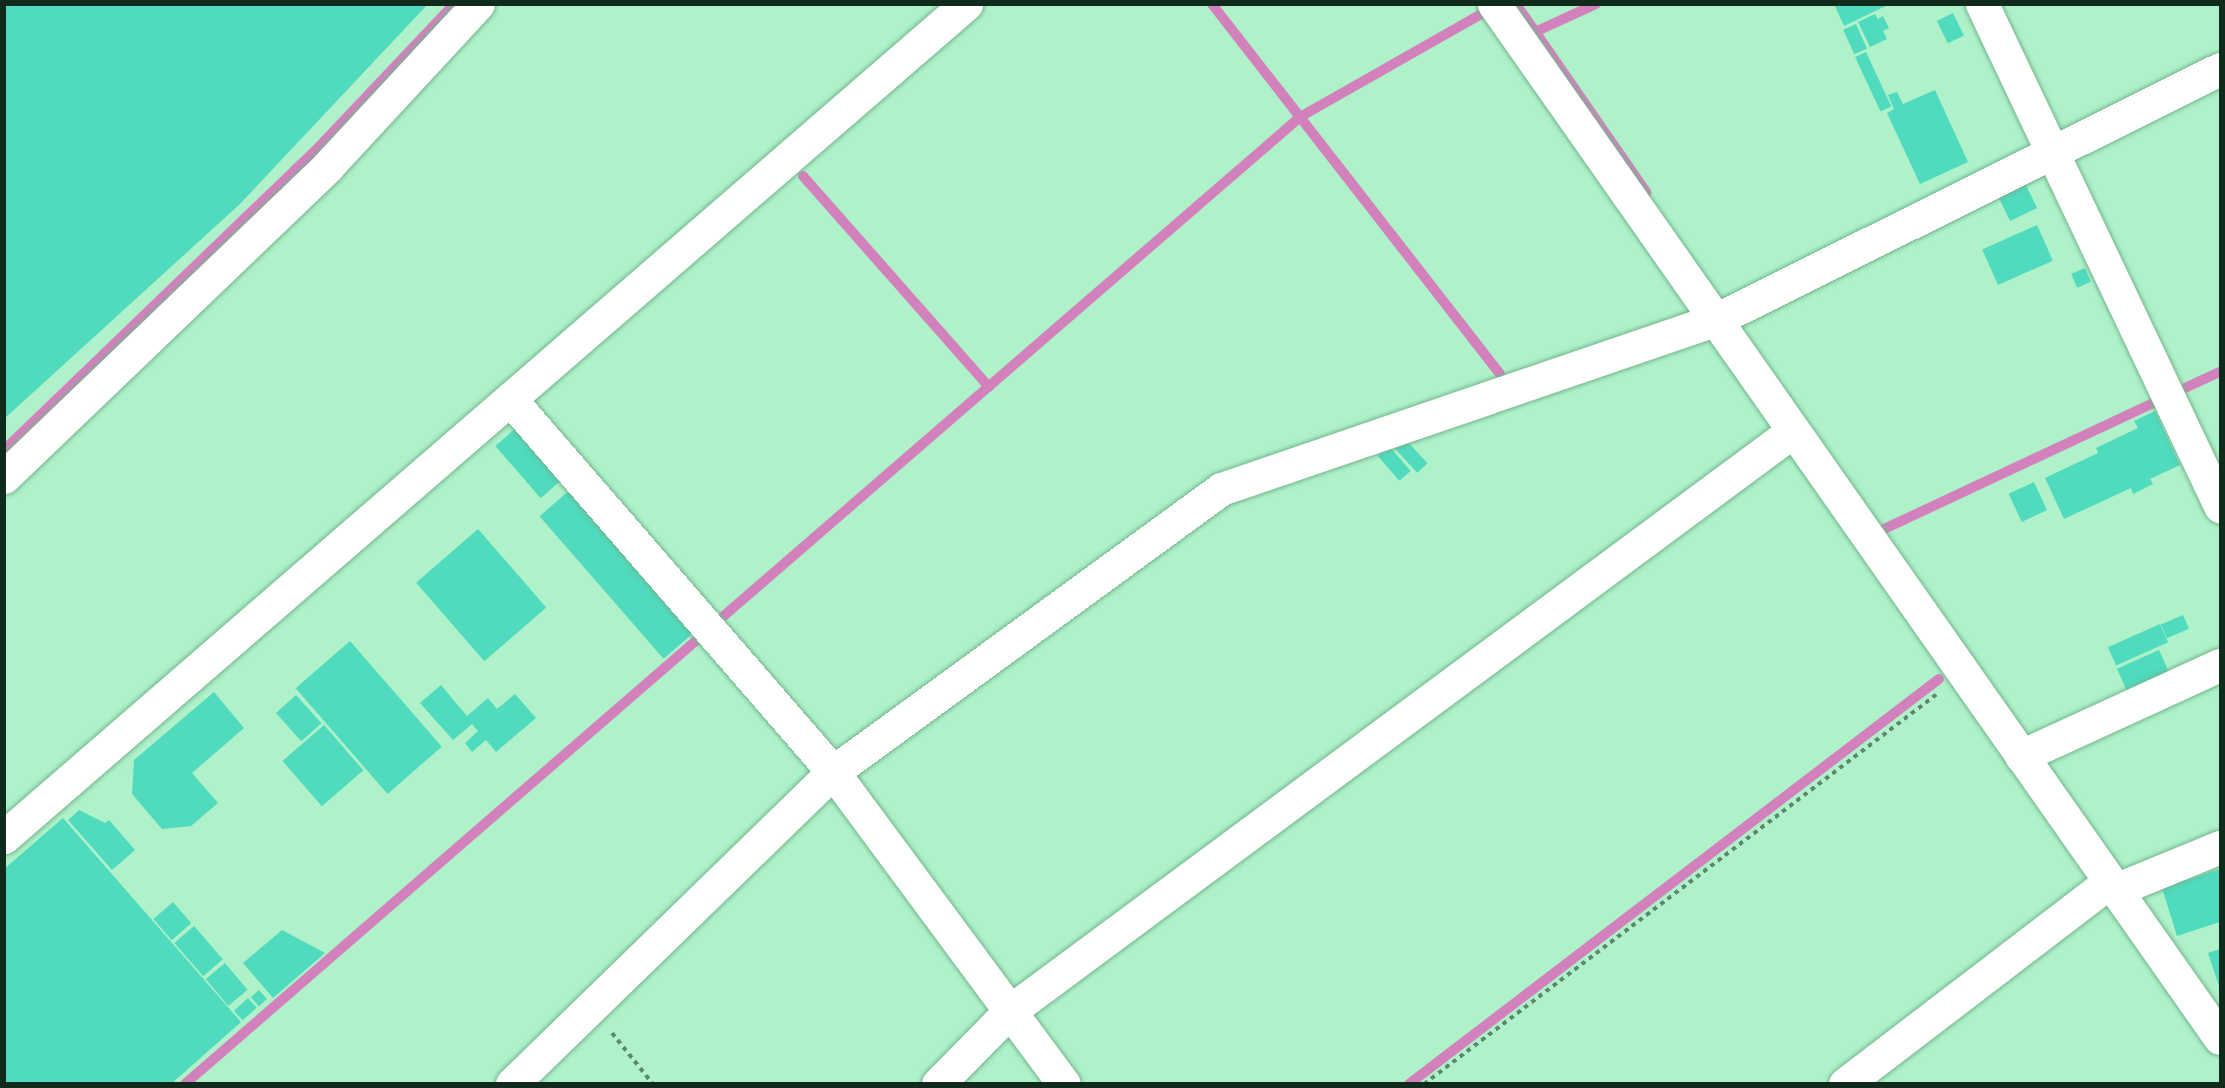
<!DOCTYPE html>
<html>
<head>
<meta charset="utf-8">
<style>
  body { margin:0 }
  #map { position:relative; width:2225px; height:1088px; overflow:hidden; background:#aff2c9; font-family:"Nunito Sans",sans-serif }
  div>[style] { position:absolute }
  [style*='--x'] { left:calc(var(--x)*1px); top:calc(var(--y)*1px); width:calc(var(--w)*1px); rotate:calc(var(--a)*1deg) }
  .stream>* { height:10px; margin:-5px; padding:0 5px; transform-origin:5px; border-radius:5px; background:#d381bd }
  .building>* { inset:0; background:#50dabe; transform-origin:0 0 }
  .path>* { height:4px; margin-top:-2px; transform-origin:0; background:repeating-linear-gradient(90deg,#5b896e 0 4.5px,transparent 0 9px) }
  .roads { filter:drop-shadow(0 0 2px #73b48d) drop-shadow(0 0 2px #73b48d) }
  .minor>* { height:33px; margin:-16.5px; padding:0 16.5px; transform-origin:16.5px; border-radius:16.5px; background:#fff }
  span { translate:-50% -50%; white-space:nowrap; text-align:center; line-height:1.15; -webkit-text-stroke:4.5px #fff; paint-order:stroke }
  .frame { position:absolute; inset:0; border:6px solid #102b1c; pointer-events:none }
</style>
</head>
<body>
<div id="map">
  <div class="stream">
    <div style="--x:1212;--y:4;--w:469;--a:52.1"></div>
    <div style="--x:1516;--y:4;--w:229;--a:55.3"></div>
    <div style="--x:1535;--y:32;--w:67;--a:-24.7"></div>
    <div style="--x:803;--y:176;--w:281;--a:48.6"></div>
    <div style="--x:2185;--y:388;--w:38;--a:-25"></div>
    <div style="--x:4;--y:450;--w:434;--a:-43.9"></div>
    <div style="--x:317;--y:149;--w:199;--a:-46.6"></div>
    <div style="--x:1882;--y:530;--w:299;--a:-25.1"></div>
    <div style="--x:719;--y:620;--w:768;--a:-40.88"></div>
    <div style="--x:1300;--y:117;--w:208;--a:-29.6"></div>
    <div style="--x:185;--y:1084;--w:681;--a:-40.95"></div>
    <div style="--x:1409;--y:1084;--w:667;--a:-37.39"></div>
  </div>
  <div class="building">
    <div style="clip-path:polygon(4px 4px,428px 4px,240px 204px,4px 419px)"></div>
    <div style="clip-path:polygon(1834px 4px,1890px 4px,1844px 26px)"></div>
    <div style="left:1953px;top:13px;width:25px;height:18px;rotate:64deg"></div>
    <div style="clip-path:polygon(1875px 14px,1878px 19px,1883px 16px,1889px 28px,1883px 31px,1887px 39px,1870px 47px,1858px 22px)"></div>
    <div style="left:1856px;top:24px;width:27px;height:14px;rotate:66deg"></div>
    <div style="left:1866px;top:52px;width:60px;height:12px;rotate:65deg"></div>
    <div style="clip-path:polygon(1935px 90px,1968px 162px,1920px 184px,1887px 113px,1894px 109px,1888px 95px,1897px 92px,1903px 104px)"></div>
    <div style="left:2024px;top:181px;width:30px;height:30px;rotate:64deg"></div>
    <div style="left:2037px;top:225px;width:39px;height:60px;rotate:66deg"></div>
    <div style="left:2085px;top:268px;width:15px;height:15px;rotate:67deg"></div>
    <div style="clip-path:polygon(2155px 411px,2180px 465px,2150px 479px,2153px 484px,2133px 494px,2131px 488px,2064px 519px,2045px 478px,2098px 453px,2096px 448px,2138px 428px,2134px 421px)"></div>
    <div style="left:515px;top:429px;width:69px;height:26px;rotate:49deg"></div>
    <div style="left:1405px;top:439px;width:33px;height:14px;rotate:47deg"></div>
    <div style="left:1389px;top:446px;width:33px;height:15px;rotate:49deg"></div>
    <div style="left:2034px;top:482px;width:31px;height:28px;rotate:65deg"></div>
    <div style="left:572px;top:488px;width:189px;height:43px;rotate:49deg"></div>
    <div style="left:478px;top:529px;width:104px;height:82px;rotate:49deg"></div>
    <div style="left:2183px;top:615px;width:15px;height:24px;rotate:67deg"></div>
    <div style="left:2160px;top:624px;width:20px;height:57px;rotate:66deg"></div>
    <div style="left:350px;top:641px;width:140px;height:72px;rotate:49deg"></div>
    <div style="left:2159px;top:650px;width:34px;height:46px;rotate:66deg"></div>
    <div style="clip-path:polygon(441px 685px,467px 716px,488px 698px,497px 709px,515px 694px,536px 718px,496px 752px,486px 740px,472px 752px,465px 743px,478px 731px,472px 724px,453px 740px,420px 703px)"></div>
    <div style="clip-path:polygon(214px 692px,244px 728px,192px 773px,218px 803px,191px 826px,162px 829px,132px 794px,134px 760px)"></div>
    <div style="left:296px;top:695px;width:38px;height:27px;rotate:48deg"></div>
    <div style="left:324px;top:725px;width:60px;height:55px;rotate:49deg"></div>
    <div style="clip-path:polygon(79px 810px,105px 823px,109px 820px,135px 850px,112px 870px,68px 820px)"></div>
    <div style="clip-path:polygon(63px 818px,241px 1022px,171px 1084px,4px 1084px,4px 869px)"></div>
    <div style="clip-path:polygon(2220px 869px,2220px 922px,2177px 936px,2162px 888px)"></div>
    <div style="left:173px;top:902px;width:28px;height:26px;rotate:49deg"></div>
    <div style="left:194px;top:926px;width:44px;height:26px;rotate:49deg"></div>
    <div style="clip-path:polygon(282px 930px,325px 953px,273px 998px,243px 963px)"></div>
    <div style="clip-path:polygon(2220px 949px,2220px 989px,2208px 953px)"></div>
    <div style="left:225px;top:963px;width:35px;height:25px;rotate:50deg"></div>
    <div style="left:259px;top:990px;width:12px;height:11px;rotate:48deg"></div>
    <div style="left:248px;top:998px;width:13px;height:19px;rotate:48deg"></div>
  </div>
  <div class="path">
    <div style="--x:612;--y:1033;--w:65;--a:51.2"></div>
    <div style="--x:1424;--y:1084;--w:644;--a:-37.24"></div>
  </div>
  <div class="roads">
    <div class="minor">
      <div style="--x:1494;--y:4;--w:1263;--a:54.93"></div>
      <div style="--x:1982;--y:4;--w:556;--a:64.63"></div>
      <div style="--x:510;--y:399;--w:493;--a:49.1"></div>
      <div style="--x:833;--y:772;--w:388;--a:53.5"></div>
      <div style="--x:4;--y:477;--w:448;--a:-43.8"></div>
      <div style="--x:327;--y:167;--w:222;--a:-47.2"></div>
      <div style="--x:2021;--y:756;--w:219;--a:-24.6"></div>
      <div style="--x:4;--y:837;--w:1273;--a:-40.89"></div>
      <div style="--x:2115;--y:890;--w:113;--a:-22.3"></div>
      <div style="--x:512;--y:1084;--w:448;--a:-44.2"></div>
      <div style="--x:833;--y:772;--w:480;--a:-36.1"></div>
      <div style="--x:1221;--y:489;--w:522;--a:-18.89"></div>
      <div style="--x:1715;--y:320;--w:564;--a:-26.43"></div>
      <div style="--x:938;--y:1084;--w:103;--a:-45.4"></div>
      <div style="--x:1010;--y:1011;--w:974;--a:-36.53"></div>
      <div style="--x:1845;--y:1084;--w:332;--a:-37.4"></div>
    </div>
  </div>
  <div class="frame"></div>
</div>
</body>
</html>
